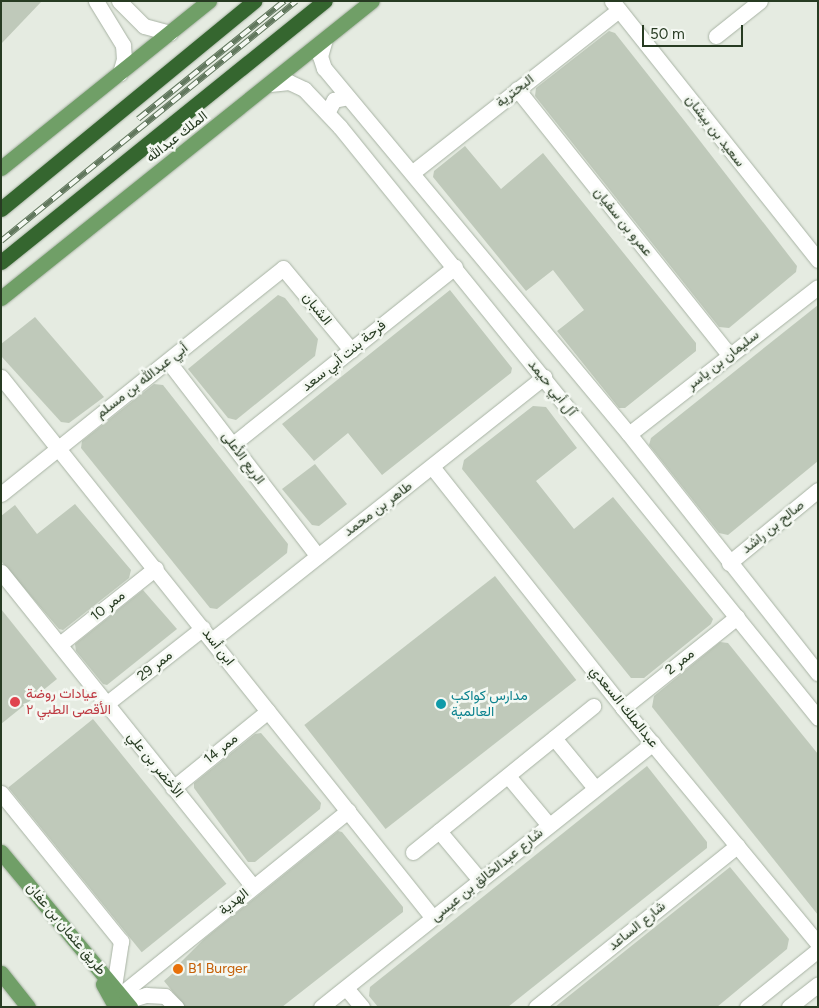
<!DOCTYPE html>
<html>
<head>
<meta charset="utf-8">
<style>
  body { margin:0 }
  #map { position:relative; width:819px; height:1008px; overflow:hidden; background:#e5ebe1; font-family:Figtree,Vazirmatn,sans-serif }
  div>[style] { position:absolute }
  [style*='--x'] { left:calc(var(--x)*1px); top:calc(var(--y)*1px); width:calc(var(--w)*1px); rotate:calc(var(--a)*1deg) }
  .building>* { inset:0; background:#bfc9ba; transform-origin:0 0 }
  .roads { filter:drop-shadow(0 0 1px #a8b3a4) drop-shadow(0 0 1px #a8b3a4) }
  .minor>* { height:15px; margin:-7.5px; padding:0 7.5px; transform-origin:7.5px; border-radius:7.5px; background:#fff }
  .major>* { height:15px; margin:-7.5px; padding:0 7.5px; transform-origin:7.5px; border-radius:7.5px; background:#709f67 }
  .highway>* { height:15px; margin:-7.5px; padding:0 7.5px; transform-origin:7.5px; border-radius:7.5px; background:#35662f }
  .rail>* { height:5.5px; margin-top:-2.75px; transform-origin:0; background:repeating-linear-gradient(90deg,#f4f8f2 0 11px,#61775d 0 22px); box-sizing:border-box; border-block:1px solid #61775d }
  .dots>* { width:14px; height:14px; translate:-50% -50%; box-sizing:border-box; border:2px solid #f4f8f2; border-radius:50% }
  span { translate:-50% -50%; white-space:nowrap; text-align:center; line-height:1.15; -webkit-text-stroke:5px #f4f8f2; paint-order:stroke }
  .street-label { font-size:14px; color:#273b22 }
  .health-label { font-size:14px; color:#be3a42 }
  .left { translate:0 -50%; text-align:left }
  .culture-label { font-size:14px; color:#0d838f }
  .food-label { font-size:14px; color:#c56008 }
  .frame { position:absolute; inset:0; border:2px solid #273b22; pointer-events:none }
  .scale { position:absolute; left:642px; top:25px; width:101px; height:22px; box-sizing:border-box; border:2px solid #273b22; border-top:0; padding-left:6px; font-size:15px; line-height:18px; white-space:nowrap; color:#273b22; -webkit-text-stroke:4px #f4f8f2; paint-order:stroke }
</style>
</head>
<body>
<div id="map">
  <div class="building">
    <div style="clip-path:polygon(1px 1px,42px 1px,1px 44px)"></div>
    <div style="clip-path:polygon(609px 31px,615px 33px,683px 119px,797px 266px,796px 272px,729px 328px,719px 327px,535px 96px,536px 88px)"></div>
    <div style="clip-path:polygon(465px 146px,501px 189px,543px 153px,696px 343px,696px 351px,625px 408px,619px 408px,557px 331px,584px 310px,553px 270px,526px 291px,433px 177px,434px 171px)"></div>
    <div style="clip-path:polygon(450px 290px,512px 368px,511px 373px,382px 475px,348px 433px,314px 461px,282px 424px)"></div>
    <div style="clip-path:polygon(278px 295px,285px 298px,318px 339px,315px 356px,236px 420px,228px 418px,188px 369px)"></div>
    <div style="clip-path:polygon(818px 305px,818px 461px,728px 535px,719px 533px,649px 445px,651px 438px)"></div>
    <div style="clip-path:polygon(35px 317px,104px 397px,69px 423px,61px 422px,1px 356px,1px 344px)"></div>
    <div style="clip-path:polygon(154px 384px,163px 385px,288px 544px,287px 553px,217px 609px,210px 608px,81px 448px,82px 441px)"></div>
    <div style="clip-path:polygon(533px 406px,546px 407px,577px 448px,536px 481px,574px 529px,613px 497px,713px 619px,711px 624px,644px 678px,631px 678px,462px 469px,464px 460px)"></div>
    <div style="clip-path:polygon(315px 464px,347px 504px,319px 526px,312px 525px,282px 489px)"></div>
    <div style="clip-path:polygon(75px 504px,131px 570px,129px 578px,63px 630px,59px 629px,1px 561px,1px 516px,15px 505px,37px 534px)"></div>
    <div style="left:495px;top:576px;width:132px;height:242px;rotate:52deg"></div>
    <div style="clip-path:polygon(143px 590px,177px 629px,107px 685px,103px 684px,76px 651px,75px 644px)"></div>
    <div style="clip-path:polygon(1px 609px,57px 679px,1px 724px)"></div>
    <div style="clip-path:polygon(720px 642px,728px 643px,818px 754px,818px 915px,652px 707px,654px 696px)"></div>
    <div style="left:93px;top:719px;width:212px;height:109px;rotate:51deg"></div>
    <div style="clip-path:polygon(261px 733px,321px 803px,320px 809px,255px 862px,248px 862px,194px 788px,194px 783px,255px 734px)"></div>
    <div style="clip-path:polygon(647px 766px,707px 842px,707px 848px,508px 1007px,378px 1007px,369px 996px,370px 987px)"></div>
    <div style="clip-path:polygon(338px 831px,342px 832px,403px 907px,403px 912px,282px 1007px,185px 1007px,164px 981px,181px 966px,179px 964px,204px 939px)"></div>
    <div style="clip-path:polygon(730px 867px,789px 939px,787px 949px,717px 1007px,555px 1007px)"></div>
  </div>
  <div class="roads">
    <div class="minor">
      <div style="--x:96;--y:1;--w:52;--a:58.5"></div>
      <div style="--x:123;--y:45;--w:14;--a:86"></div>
      <div style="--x:124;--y:59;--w:15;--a:106"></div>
      <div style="--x:119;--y:1;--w:35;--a:45"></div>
      <div style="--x:144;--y:26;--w:27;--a:15"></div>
      <div style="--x:612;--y:1;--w:331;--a:51.5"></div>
      <div style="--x:716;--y:36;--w:56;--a:-38.5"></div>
      <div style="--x:325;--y:39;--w:18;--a:106"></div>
      <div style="--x:320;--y:56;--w:13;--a:72"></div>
      <div style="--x:324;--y:68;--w:476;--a:50.2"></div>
      <div style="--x:629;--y:434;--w:305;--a:51.7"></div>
      <div style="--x:270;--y:84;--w:19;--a:-6"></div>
      <div style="--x:289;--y:82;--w:17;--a:25"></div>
      <div style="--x:304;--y:89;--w:52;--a:46.5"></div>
      <div style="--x:340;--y:127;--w:760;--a:51.03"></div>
      <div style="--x:517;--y:89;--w:340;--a:51.4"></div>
      <div style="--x:327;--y:113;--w:15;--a:-62"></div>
      <div style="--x:334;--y:100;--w:14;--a:-12"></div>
      <div style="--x:413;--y:172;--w:262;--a:-38.2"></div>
      <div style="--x:168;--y:361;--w:245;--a:52.5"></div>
      <div style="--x:1;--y:377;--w:692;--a:51.39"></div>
      <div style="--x:629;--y:434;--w:239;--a:-37.9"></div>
      <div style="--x:233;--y:444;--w:284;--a:-38.6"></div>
      <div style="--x:433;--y:468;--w:306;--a:51.6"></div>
      <div style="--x:623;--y:708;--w:306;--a:50.4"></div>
      <div style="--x:1;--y:494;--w:361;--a:-38.7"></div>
      <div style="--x:283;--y:268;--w:107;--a:50.3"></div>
      <div style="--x:729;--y:563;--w:115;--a:-39.4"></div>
      <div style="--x:1;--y:572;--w:403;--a:51.3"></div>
      <div style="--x:212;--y:640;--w:424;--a:-38.4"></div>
      <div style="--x:60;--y:644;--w:122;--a:-38.4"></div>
      <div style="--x:106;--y:704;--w:123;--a:-38.1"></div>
      <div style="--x:623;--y:708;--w:146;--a:-38.6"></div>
      <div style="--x:554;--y:738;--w:65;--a:50.6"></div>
      <div style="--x:508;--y:776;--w:62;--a:50.2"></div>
      <div style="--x:173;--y:788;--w:122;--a:-39"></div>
      <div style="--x:1;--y:793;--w:191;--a:51"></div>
      <div style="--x:121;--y:941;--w:47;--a:98.7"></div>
      <div style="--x:439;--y:831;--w:64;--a:50.1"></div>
      <div style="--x:413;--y:852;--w:232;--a:-39"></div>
      <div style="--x:346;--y:988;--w:25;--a:50"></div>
      <div style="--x:121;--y:994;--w:292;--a:-38.9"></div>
      <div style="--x:126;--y:1001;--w:21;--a:-17"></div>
      <div style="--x:146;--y:995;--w:19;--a:3"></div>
      <div style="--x:165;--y:996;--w:16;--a:45"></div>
      <div style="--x:321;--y:1007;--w:424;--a:-38.5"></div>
      <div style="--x:536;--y:1007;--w:258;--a:-38.7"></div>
      <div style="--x:747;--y:1007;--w:91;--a:-38.8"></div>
      <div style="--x:789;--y:1007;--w:37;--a:-38"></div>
    </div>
    <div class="major">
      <div style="--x:1;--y:168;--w:267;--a:-38.8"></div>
      <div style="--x:1;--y:298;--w:475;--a:-38.7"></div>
      <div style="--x:1;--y:852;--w:202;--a:50.2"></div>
      <div style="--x:1;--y:973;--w:43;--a:51.5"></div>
      <div style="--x:103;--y:984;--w:26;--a:61"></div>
    </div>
    <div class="highway">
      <div style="--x:1;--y:209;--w:328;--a:-39.4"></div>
      <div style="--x:1;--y:262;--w:416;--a:-38.9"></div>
    </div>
  </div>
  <div class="rail">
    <div style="--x:138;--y:119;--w:188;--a:-38.9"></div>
    <div style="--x:1;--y:241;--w:380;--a:-39.1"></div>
  </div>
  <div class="dots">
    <div style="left:15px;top:702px;background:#e0444e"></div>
    <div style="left:441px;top:704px;background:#0f9aa8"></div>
    <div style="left:178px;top:969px;background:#e8710a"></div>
  </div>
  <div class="street-label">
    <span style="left:515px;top:91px;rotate:-38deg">البحترية</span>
    <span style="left:715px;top:131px;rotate:52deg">سعيد بن بيشان</span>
    <span style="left:177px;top:137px;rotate:-38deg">الملك عبدالله</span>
    <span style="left:623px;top:222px;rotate:51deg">عمرو بن سفيان</span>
    <span style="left:317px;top:309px;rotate:51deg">الشبان</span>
    <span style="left:344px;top:356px;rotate:-39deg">فرحة بنت أبي سعد</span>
    <span style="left:723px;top:360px;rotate:-38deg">سليمان بن ياسر</span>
    <span style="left:142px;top:381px;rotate:-38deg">أبي عبدالله بن مسلم</span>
    <span style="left:552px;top:388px;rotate:51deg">آل أبي حيمد</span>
    <span style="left:243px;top:458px;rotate:53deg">الريع الأعلى</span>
    <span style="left:378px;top:509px;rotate:-37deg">طاهر بن محمد</span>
    <span style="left:773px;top:527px;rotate:-39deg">صالح بن راشد</span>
    <span style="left:108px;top:606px;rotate:-39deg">ممر 10</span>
    <span style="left:218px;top:647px;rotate:52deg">ابن أسد</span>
    <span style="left:680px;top:662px;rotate:-39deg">ممر 2</span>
    <span style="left:155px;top:666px;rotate:-38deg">ممر 29</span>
    <span style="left:624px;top:707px;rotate:51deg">عبدالملك السعدي</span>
    <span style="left:221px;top:749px;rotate:-39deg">ممر 14</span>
    <span style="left:155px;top:765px;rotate:51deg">الأخضر بن علي</span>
    <span style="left:487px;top:875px;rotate:-39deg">شارع عبدالخالق بن عيسى</span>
    <span style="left:234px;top:902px;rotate:-39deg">الهدية</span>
    <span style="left:637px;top:926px;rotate:-39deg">شارع الساعد</span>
    <span style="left:66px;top:929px;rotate:50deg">طريق عثمان بن عفان</span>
  </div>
  <div class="health-label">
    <span class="left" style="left:26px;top:702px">عيادات روضة<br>الأقصى الطبي ٢</span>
  </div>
  <div class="culture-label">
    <span class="left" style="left:451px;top:704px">مدارس كواكب<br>العالمية</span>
  </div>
  <div class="food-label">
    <span class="left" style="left:188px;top:969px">B1 Burger</span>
  </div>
  <div class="frame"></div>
  <div class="scale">50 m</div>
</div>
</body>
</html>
